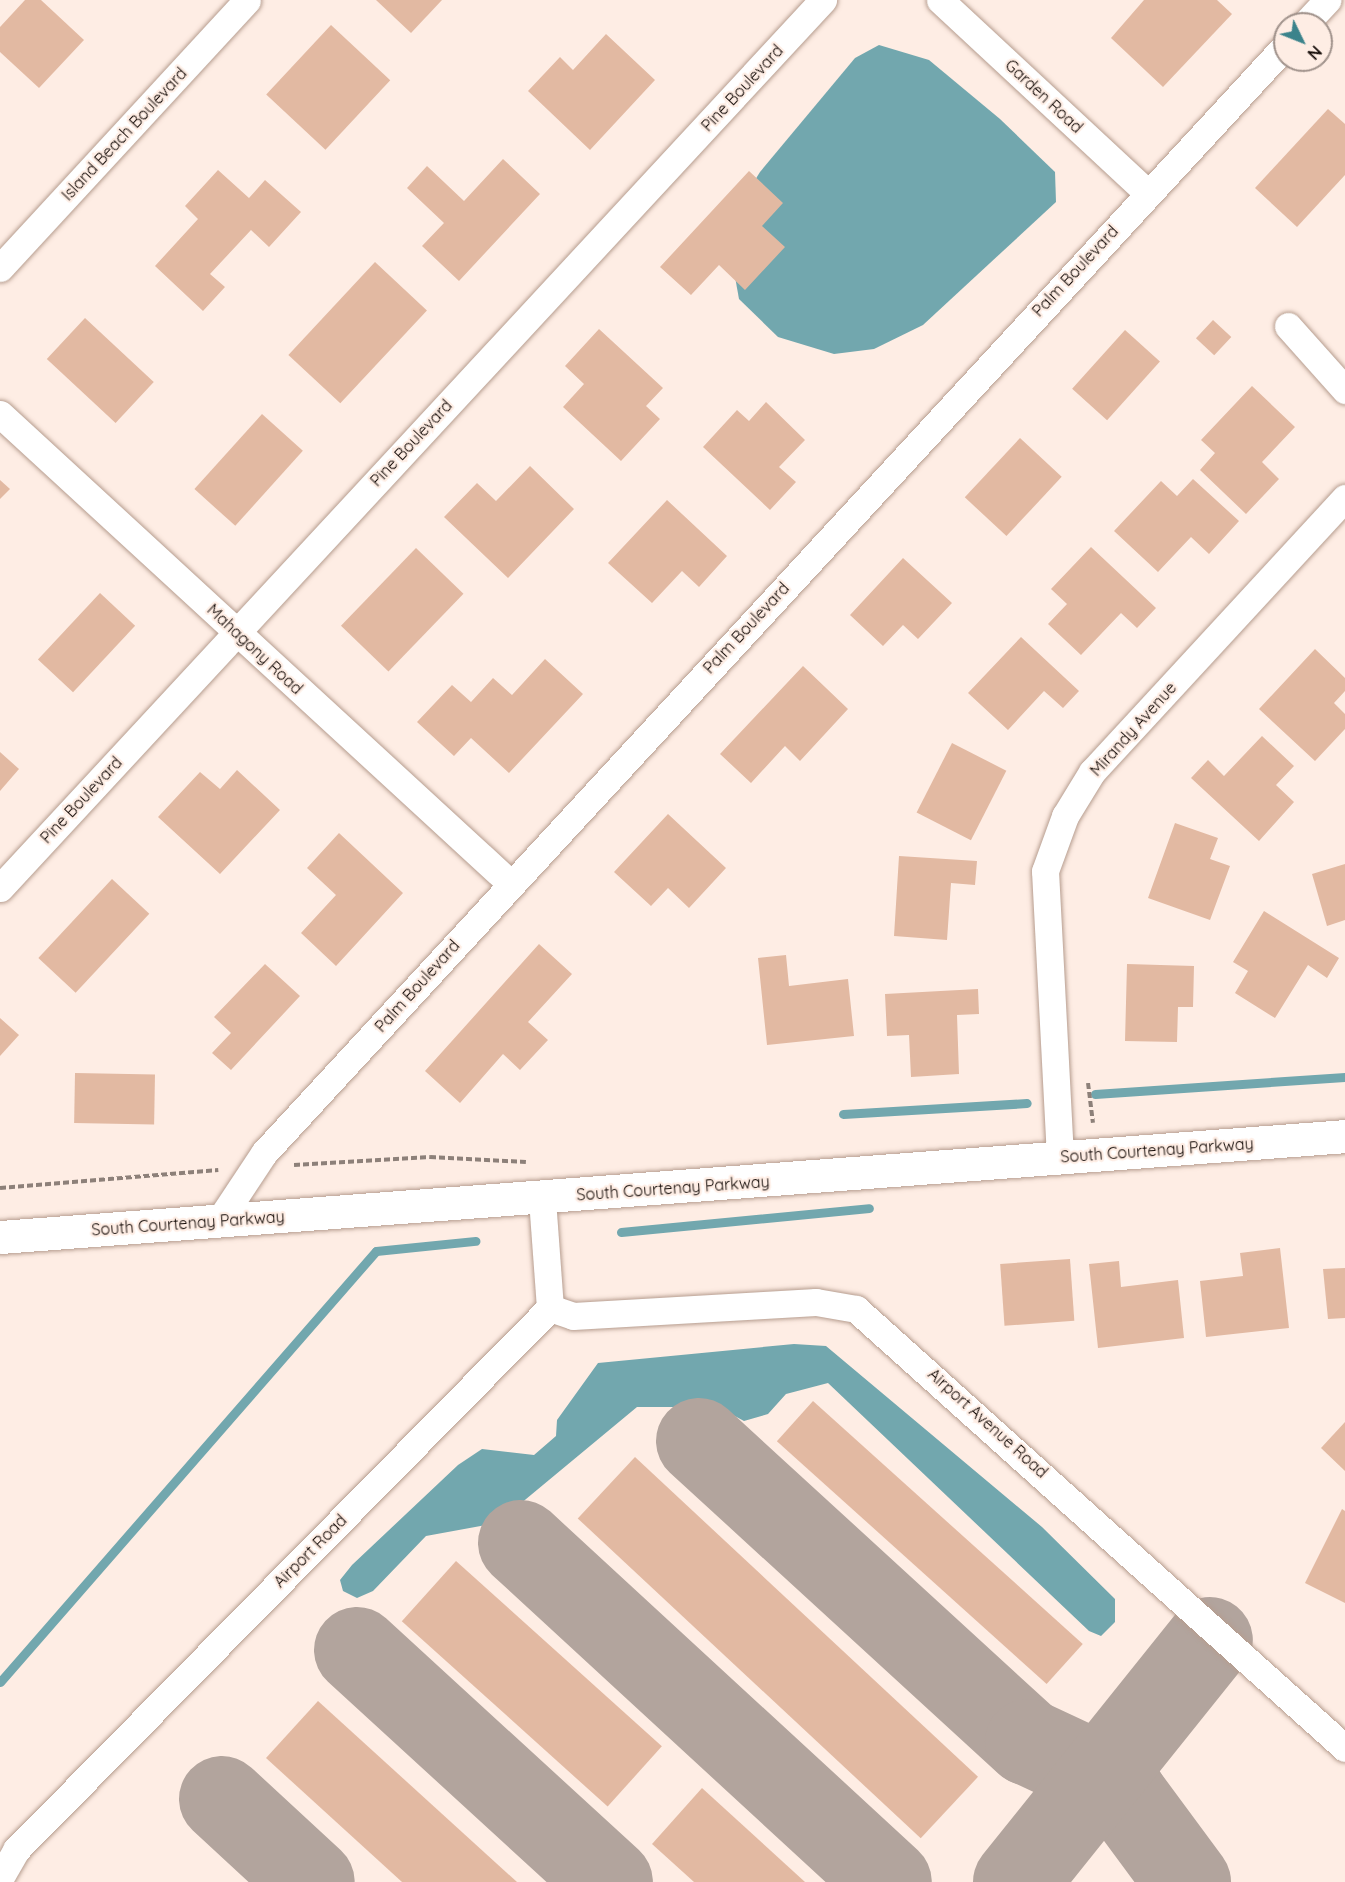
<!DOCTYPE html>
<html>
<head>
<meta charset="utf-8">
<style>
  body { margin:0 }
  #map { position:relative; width:1345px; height:1882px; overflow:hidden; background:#feede4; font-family:Quicksand,sans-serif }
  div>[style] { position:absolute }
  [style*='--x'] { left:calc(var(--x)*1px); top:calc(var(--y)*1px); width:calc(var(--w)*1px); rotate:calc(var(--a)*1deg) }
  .water>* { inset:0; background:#72a7ae }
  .stream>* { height:9px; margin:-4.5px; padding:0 4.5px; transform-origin:4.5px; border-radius:4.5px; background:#72a7ae }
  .taxiway>* { height:86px; margin:-43px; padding:0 43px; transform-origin:43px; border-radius:43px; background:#b2a49d }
  .building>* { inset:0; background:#e2b9a2; transform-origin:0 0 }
  .path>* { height:4px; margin-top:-2px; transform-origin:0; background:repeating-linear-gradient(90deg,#8d8079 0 6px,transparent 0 9px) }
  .roads { filter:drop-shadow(0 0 2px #b69d8f) drop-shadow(0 0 2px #b69d8f) }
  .minor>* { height:27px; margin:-13.5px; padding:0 13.5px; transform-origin:13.5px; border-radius:13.5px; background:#fff }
  .secondary>* { height:33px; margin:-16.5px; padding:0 16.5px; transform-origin:16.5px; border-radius:16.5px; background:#fff }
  span { translate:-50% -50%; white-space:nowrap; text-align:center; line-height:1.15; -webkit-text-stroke:4.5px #feede4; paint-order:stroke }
  .street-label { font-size:16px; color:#130a06 }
  .north { position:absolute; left:1273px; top:12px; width:60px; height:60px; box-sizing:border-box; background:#feede4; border:2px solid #a0928b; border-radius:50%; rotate:133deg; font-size:16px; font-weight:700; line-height:24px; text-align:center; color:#130a06 }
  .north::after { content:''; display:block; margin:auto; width:21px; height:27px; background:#3b838b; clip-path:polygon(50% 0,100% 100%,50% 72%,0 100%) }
</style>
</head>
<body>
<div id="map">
  <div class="water">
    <div style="clip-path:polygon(879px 45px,929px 60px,1000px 119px,1055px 172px,1056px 202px,923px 325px,874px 349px,834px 354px,778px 337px,739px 299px,726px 227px,760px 172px,855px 58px)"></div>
    <div style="clip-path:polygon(794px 1344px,826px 1346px,1042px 1527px,1115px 1599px,1115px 1622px,1101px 1636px,1089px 1631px,828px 1383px,786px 1394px,768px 1414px,744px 1421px,718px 1407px,637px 1407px,497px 1523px,426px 1536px,373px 1591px,357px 1598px,343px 1591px,340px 1580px,352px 1565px,458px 1465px,482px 1449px,534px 1455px,556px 1436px,557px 1420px,598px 1363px)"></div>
  </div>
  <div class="stream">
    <div style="--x:1095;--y:1094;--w:251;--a:-3.9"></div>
    <div style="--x:843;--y:1114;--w:184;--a:-3.4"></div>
    <div style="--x:621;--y:1232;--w:249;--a:-5.5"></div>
    <div style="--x:0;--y:1682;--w:572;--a:-48.9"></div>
    <div style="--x:376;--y:1251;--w:100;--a:-5.8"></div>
  </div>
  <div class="taxiway">
    <div style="--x:699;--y:1441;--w:446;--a:42.5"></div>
    <div style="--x:1028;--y:1742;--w:81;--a:25"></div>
    <div style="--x:1101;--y:1776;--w:32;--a:41"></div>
    <div style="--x:1125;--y:1797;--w:106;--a:53.5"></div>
    <div style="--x:521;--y:1543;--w:500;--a:42.65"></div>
    <div style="--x:357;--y:1650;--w:343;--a:42.5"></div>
    <div style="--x:222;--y:1799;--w:122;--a:42.7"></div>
    <div style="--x:1016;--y:1882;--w:310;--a:-51.3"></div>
  </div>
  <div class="building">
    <div style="clip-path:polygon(25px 0,41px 0,84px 40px,39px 88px,0 52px,0 27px)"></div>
    <div style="clip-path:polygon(376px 0,442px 0,411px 33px)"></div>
    <div style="clip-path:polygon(1217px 0,1232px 14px,1163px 87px,1111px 38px,1144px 0)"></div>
    <div style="left:331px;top:25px;width:81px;height:95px;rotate:43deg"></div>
    <div style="clip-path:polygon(606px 34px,655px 80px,590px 150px,528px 91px,560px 57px,573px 70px)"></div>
    <div style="clip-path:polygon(1328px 109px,1345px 124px,1345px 175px,1297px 227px,1255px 188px)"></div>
    <div style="clip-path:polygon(503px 159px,540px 194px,459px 281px,422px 246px,444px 223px,407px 188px,427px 166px,464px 201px)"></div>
    <div style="clip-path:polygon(218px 170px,249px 198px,265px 180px,301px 212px,269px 247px,251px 230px,210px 274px,225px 287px,203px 311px,155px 266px,198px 219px,185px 206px)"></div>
    <div style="clip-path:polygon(749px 171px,783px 203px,762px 226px,785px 247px,745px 290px,719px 265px,691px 295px,660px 267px)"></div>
    <div style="left:375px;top:262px;width:71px;height:127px;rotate:43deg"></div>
    <div style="left:85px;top:318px;width:94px;height:56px;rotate:43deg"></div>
    <div style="left:1213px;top:320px;width:25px;height:25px;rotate:43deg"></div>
    <div style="clip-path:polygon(599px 329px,663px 388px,646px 406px,660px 419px,621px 461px,563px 407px,584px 384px,565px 366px)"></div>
    <div style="left:1125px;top:330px;width:47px;height:79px;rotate:42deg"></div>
    <div style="clip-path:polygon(1252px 386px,1295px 427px,1262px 462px,1279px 479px,1246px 514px,1200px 470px,1215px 453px,1201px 440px)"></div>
    <div style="clip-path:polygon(766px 402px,805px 440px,779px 467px,796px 482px,770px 510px,703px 447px,737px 410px,749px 421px)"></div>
    <div style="left:262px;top:414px;width:55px;height:101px;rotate:42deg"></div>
    <div style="left:1020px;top:438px;width:57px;height:81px;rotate:43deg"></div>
    <div style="clip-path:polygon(530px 466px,574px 509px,508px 578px,444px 517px,477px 483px,496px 501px)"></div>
    <div style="clip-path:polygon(1193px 479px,1239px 521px,1209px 554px,1191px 537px,1158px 572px,1114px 531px,1161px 481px,1177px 496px)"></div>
    <div style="clip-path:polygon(0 480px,10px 489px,0 499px)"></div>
    <div style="clip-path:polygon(667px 500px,727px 556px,699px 587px,682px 571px,652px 603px,608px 563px)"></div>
    <div style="clip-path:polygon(1091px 547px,1156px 608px,1137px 628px,1121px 613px,1081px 655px,1048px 624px,1067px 604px,1051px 589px)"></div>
    <div style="left:416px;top:548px;width:66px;height:108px;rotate:44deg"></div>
    <div style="clip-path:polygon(903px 558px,952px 603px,918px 639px,903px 625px,883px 646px,850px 615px)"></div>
    <div style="left:100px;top:593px;width:48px;height:91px;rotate:43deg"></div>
    <div style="clip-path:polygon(1021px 637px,1079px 691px,1063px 708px,1044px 691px,1008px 730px,968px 693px)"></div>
    <div style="clip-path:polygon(1315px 649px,1345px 678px,1345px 691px,1334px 703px,1345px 714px,1345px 729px,1315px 761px,1259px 709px)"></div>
    <div style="clip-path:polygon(545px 659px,583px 694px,509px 773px,471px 738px,454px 756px,417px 722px,452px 685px,471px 702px,493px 678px,512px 695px)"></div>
    <div style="clip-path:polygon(803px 666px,848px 709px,800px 761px,785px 746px,751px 783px,720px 754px)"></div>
    <div style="clip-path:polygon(1262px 736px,1294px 766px,1276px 785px,1294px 802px,1259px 841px,1191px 778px,1208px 760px,1224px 776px)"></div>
    <div style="left:952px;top:743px;width:61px;height:78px;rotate:27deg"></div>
    <div style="clip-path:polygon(0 752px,19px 769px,0 791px)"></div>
    <div style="clip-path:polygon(237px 770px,280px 810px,220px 874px,158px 817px,200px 772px,220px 789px)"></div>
    <div style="clip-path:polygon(668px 814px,726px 868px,689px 908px,668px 888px,651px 906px,614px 872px)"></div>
    <div style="clip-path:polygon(1175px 823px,1218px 838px,1210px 859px,1230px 866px,1210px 920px,1148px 898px)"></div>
    <div style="clip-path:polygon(339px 833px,403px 893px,336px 966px,301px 933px,336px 895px,307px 868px)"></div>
    <div style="clip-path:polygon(899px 856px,977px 861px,975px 885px,951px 883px,947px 940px,894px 936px)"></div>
    <div style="clip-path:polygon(1345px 864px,1345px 920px,1327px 926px,1312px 874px)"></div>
    <div style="left:112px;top:879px;width:51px;height:108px;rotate:43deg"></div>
    <div style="clip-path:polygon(1264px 911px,1339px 958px,1327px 978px,1308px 965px,1275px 1018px,1235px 993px,1248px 971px,1233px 962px)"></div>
    <div style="clip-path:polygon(539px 944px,572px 974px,528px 1022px,548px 1040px,520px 1070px,503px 1054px,460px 1103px,425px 1071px)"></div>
    <div style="clip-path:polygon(786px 955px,789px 986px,848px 979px,854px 1036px,767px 1045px,758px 958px)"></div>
    <div style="clip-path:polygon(265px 964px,300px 996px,231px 1070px,212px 1053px,231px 1033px,214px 1017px)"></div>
    <div style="clip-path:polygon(1127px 964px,1194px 966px,1193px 1007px,1178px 1007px,1177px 1042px,1125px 1041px)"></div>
    <div style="clip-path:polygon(978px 989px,979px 1014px,957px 1015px,959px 1074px,911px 1077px,909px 1035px,887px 1036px,885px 994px)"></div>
    <div style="clip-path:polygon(0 1018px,19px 1035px,0 1056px)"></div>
    <div style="left:75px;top:1073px;width:80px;height:50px;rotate:1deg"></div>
    <div style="clip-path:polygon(1280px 1248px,1289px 1328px,1206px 1337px,1200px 1281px,1243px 1276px,1240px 1253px)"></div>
    <div style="left:1070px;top:1259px;width:62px;height:70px;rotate:86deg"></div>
    <div style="clip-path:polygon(1119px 1261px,1121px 1287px,1178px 1280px,1184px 1338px,1098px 1348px,1089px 1264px)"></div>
    <div style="clip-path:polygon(1345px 1268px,1345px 1318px,1328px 1319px,1323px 1269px)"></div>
    <div style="left:813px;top:1401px;width:363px;height:54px;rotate:42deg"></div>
    <div style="clip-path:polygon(1345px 1422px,1345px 1471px,1321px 1448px)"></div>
    <div style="left:635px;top:1457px;width:469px;height:84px;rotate:43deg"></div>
    <div style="clip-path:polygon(1342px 1509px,1345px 1511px,1345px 1603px,1305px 1583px)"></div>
    <div style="left:456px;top:1561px;width:277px;height:81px;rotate:42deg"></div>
    <div style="clip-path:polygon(318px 1701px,517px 1882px,402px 1882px,266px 1758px)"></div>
    <div style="clip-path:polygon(702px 1788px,805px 1882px,694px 1882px,652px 1844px)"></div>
  </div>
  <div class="path">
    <div style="--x:1088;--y:1083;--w:40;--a:82.9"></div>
    <div style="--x:294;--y:1165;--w:136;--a:-3.4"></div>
    <div style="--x:430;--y:1157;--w:96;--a:3"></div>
    <div style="--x:0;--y:1188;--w:219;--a:-4.7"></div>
  </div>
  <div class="roads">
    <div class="minor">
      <div style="--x:940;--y:0;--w:284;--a:42.9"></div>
      <div style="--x:1305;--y:24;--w:33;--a:-47"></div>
      <div style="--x:0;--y:268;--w:364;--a:-47.3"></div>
      <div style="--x:1288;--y:326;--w:86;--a:48.3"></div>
      <div style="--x:0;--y:414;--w:693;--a:42.6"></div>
      <div style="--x:0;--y:888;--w:1211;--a:-47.18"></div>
      <div style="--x:1060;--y:1157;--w:286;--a:-93"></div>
      <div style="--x:1045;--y:871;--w:59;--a:-70"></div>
      <div style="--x:1065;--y:816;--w:52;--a:-58.5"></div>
      <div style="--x:1092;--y:772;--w:373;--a:-47.3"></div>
      <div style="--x:219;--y:1221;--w:82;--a:-56.5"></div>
      <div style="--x:264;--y:1153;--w:1506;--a:-47.31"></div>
      <div style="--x:550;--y:1308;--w:24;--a:19"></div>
      <div style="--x:573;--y:1316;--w:243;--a:-3.3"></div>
      <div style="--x:816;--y:1302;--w:41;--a:9.9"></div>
      <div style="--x:856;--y:1309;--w:657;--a:41.92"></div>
      <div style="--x:0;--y:1878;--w:32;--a:-60"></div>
      <div style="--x:16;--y:1850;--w:761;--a:-45.43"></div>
      <div style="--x:550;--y:1308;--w:110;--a:-94.2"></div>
    </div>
    <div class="secondary">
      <div style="--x:0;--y:1237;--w:1349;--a:-4.29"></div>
    </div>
  </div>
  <div class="street-label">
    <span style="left:742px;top:88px;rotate:-47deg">Pine Boulevard</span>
    <span style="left:1044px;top:96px;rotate:43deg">Garden Road</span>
    <span style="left:124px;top:134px;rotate:-47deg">Island Beach Boulevard</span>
    <span style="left:1075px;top:271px;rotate:-47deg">Palm Boulevard</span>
    <span style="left:411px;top:443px;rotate:-47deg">Pine Boulevard</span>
    <span style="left:746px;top:628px;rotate:-47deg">Palm Boulevard</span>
    <span style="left:255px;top:649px;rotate:43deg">Mahagony Road</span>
    <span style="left:1133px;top:729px;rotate:-48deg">Mirandy Avenue</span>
    <span style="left:81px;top:800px;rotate:-47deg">Pine Boulevard</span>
    <span style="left:417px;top:986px;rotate:-48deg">Palm Boulevard</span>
    <span style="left:1157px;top:1150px;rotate:-4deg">South Courtenay Parkway</span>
    <span style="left:673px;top:1188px;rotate:-4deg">South Courtenay Parkway</span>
    <span style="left:188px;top:1223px;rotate:-4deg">South Courtenay Parkway</span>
    <span style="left:988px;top:1423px;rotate:42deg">Airport Avenue Road</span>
    <span style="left:310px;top:1551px;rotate:-45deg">Airport Road</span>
  </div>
  <div class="north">N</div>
</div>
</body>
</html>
